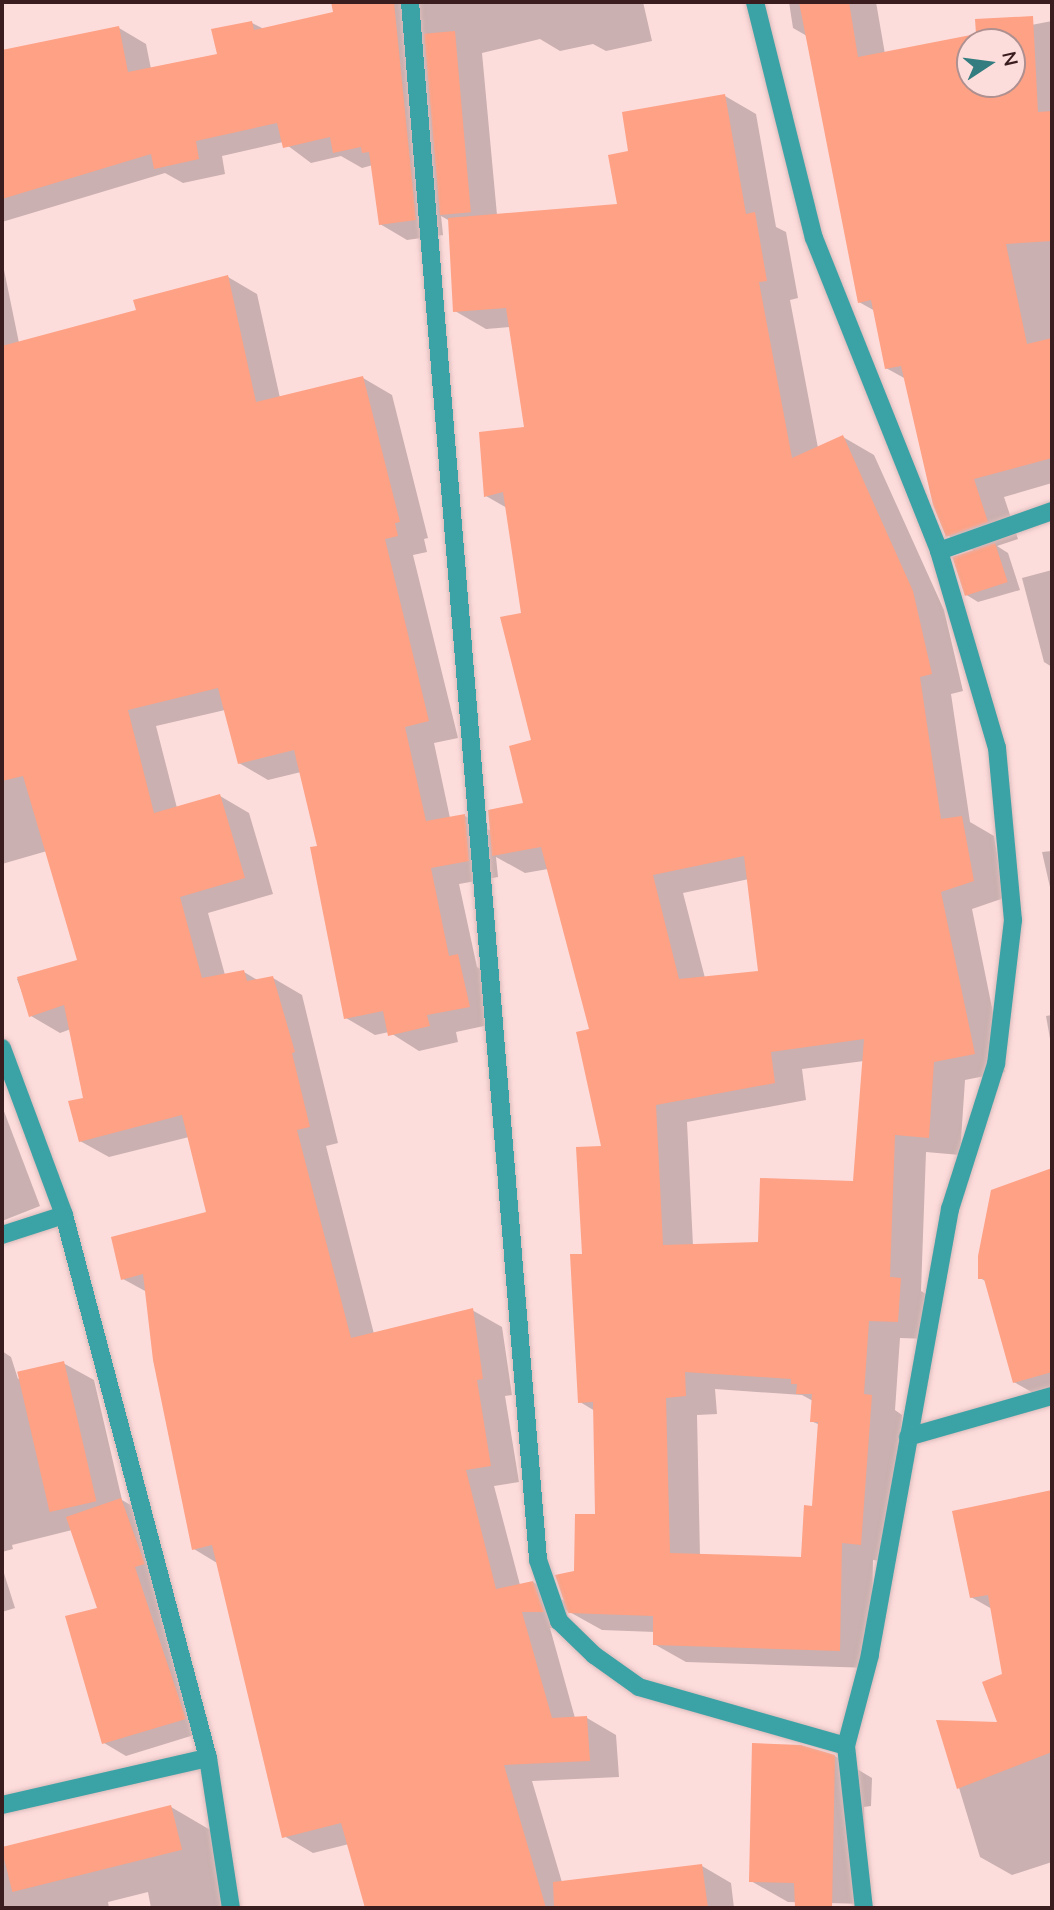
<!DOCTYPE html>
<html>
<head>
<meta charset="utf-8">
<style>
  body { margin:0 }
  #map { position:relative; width:1054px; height:1910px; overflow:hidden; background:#fddcdc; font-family:"Nunito Sans",sans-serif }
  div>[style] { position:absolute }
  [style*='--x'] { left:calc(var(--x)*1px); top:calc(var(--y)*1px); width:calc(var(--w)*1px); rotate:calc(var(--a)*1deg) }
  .shadow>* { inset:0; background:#0003 }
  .building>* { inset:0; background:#fea184; transform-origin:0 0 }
  .roads { filter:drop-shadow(0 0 2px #dababa) drop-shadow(0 0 2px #dababa) }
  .minor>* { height:18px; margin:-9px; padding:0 9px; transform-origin:9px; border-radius:9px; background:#3ba3a6 }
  span { translate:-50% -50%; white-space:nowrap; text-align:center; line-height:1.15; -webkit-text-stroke:5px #fddcdc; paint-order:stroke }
  .frame { position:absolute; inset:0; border:4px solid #3a1d1e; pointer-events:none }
  .north { position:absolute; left:956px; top:28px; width:70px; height:70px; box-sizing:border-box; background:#fddcdc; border:2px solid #af9090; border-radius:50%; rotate:77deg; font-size:19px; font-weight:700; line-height:28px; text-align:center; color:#3a1d1e }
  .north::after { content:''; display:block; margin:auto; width:24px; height:32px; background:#337c7f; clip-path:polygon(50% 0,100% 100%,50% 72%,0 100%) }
</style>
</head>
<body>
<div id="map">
  <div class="shadow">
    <div style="clip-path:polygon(evenodd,332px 2px,643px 2px,652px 41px,606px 51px,593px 44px,560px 51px,540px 39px,482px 53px,497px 215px,619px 206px,630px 152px,725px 96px,756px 114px,776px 227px,786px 232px,798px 298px,790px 300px,818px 448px,843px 437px,874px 455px,944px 610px,963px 691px,951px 694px,970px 822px,994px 836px,1004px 898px,972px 909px,1005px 1072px,965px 1080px,960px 1155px,926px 1152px,921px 1291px,932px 1298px,929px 1339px,900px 1338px,895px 1410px,902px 1415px,892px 1562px,873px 1560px,871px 1668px,686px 1662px,654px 1644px,655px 1632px,602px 1630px,566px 1610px,572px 1628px,550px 1628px,575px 1718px,587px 1718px,616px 1735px,619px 1777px,532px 1781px,564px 1889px,702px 1866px,731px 1883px,734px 1908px,367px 1908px,349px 1844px,313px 1853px,284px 1836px,217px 1563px,194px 1549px,147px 1292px,123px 1279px,208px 1213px,189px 1137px,109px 1157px,80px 1141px,85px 1099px,71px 1029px,60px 1033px,31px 1016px,17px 979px,80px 962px,47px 851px,2px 864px,2px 260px,19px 343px,138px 311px,228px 277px,257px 294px,280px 398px,363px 378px,392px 395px,428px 538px,424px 539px,427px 552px,413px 555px,458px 738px,434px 743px,450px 818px,465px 816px,491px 831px,525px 804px,533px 742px,523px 615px,507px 508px,486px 496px,526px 429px,511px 327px,486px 329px,455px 311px,450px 221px,441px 216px,443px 235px,407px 240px,380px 224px,373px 165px,362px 168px,341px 156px,311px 163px,283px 142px,222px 156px,225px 174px,183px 183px,165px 173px,2px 222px,2px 116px,18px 112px,119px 28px,146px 44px,151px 69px,219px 55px,252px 23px,264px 29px,335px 14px,332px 2px,225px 710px,239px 763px,268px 780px,301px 772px,319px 847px,346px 1018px,375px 1035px,389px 1032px,419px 1051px,458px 1042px,456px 1032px,498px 1023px,487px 973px,477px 967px,459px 884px,498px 877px,496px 857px,525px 873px,548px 869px,591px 1030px,603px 1147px,584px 1255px,580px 1402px,595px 1411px,597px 1516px,566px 1602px,533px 1582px,520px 1585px,494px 1486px,519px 1482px,505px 1396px,512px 1395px,502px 1327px,472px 1310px,374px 1334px,326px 1146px,338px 1143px,302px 995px,273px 978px,259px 981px,244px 972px,225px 975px,208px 913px,273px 894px,249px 813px,220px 796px,177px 808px,156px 726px,225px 710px,332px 2px,749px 879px,760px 972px,705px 978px,683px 893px,749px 879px,332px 2px,864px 1061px,855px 1183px,759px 1244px,693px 1246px,687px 1122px,806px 1100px,802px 1069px,864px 1061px,332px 2px,715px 1389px,802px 1395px,813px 1401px,811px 1421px,820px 1425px,814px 1508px,802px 1559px,700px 1556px,697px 1415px,717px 1414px,715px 1389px)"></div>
    <div style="clip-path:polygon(evenodd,789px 2px,876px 2px,885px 54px,1052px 21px,1052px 483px,1004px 497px,1018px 539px,997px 546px,1008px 553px,1020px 590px,978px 602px,965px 594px,976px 552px,947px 535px,906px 379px,886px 368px,875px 311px,859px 302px,807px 36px,793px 28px,789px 2px,970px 42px,1012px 42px,1012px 84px,970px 84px,970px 42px)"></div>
    <div style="clip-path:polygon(1052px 570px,1052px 667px,1044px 662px,1022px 578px)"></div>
    <div style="clip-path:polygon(1052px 851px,1052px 896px,1042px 852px)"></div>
    <div style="clip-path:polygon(1052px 1015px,1052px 1050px,1046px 1016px)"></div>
    <div style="clip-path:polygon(2px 1106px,40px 1206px,2px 1221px)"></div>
    <div style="clip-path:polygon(1052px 1170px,1052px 1397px,1044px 1399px,1014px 1382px,987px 1282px,980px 1278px,993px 1191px)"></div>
    <div style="clip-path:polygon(2px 1351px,11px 1357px,18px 1379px,63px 1363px,94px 1380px,122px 1500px,144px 1513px,207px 1731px,126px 1756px,104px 1743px,99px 1609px,72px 1530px,12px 1545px,13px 1549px,2px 1552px)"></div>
    <div style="clip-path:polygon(1052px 1492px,1052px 1862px,1012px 1875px,980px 1857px,939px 1722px,999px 1724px,1004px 1675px,992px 1609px,971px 1597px,954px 1512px)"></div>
    <div style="clip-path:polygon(2px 1567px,15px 1608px,2px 1612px)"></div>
    <div style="clip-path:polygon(835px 1756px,872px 1778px,871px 1806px,864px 1807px,867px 1904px,788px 1902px,751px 1881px)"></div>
    <div style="clip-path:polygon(171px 1807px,212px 1831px,231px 1908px,151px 1908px,148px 1892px,108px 1902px,109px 1908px,2px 1908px,2px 1851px)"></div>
  </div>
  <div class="building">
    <div style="clip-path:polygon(331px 2px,394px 2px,416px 220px,379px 225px,369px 152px,362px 153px,361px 147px,333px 153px,330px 137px,283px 148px,277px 123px,196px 141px,199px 159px,154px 169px,151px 154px,2px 199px,2px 50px,119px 26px,128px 72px,217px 54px,211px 29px,252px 21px,254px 30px,333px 12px)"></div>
    <div style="clip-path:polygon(evenodd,799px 2px,849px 2px,858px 57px,976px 34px,975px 19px,1033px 16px,1038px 112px,1052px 111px,1052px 241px,1006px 244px,1027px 344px,1052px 338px,1052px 458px,974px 479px,988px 522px,946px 537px,933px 505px,901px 366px,885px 369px,871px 300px,858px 303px,799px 2px,970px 42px,1012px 42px,1012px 84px,970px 84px,970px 42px)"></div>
    <div style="left:455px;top:31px;width:182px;height:31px;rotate:85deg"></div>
    <div style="clip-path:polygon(evenodd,725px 94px,746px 214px,755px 212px,767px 281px,759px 282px,792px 458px,843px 435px,913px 591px,932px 674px,920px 677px,941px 819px,962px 816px,974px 881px,941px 892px,975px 1054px,934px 1062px,929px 1138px,895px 1135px,890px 1277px,901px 1278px,898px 1322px,869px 1321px,864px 1394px,872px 1395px,861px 1545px,842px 1543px,840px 1651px,653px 1645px,653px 1616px,568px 1613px,555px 1575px,574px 1571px,575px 1514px,595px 1514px,593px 1402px,578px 1403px,570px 1254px,582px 1254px,576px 1147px,601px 1146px,576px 1032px,589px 1029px,541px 847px,492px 856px,488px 810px,523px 803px,509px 746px,531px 740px,500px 617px,521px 613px,503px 492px,484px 497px,479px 432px,524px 427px,506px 308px,453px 312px,448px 218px,617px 204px,608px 155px,628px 151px,622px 112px,725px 94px,744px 856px,758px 971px,679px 979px,653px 875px,744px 856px,725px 94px,864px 1039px,853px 1181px,760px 1178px,758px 1242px,663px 1245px,656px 1105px,775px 1083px,771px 1052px,864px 1039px,725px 94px,685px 1372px,791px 1379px,791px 1384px,797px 1384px,796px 1394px,812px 1394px,810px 1422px,818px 1422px,812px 1506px,804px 1505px,801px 1557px,670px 1553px,666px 1398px,686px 1396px,685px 1372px)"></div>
    <div style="clip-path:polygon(228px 275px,256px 402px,363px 376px,400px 522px,395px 523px,398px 536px,385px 539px,429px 721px,405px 727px,426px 821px,465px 814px,469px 861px,431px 868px,449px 956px,458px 954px,470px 1007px,427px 1015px,430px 1026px,388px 1036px,383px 1011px,344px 1019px,310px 847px,317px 846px,294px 750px,238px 764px,218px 688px,128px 710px,154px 813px,220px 794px,245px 878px,180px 897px,202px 978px,244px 970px,247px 981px,273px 976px,295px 1052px,292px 1053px,310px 1127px,297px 1130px,351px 1338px,473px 1308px,483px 1379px,477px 1380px,491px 1466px,466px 1470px,496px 1589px,533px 1581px,544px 1612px,522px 1612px,552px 1718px,587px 1716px,590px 1761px,504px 1765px,546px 1908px,365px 1908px,341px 1823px,282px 1838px,212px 1545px,192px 1550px,153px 1360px,143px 1274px,121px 1280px,111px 1237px,206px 1212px,182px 1115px,79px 1142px,68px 1101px,83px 1098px,64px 1005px,29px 1017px,17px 977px,77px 960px,23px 776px,2px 781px,2px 346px,136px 310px,133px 300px)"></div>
    <div style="left:995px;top:543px;width:41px;height:45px;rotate:72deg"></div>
    <div style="clip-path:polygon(1052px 1168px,1052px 1372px,1013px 1383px,984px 1279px,978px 1279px,978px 1256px,991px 1190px)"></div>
    <div style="left:64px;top:1361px;width:144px;height:48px;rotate:77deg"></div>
    <div style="clip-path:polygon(1052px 1490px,1052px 1752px,957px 1789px,936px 1720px,997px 1722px,982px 1682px,1002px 1674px,988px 1595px,970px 1598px,952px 1511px)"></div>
    <div style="clip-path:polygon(121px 1498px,145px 1564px,135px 1567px,186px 1719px,102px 1744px,65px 1616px,97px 1608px,66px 1517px)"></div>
    <div style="clip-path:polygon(752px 1743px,801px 1745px,835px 1755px,832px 1908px,795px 1908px,794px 1883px,749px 1882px)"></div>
    <div style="left:171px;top:1805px;width:46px;height:175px;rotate:76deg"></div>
    <div style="clip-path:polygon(702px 1864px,708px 1908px,554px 1908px,553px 1882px)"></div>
  </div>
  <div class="roads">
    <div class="minor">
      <div style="--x:410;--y:2;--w:1563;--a:85.3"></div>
      <div style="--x:538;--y:1560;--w:65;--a:71"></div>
      <div style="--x:559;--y:1621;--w:49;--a:44.2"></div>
      <div style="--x:594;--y:1655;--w:55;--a:35.4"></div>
      <div style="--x:639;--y:1687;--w:215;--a:15.9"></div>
      <div style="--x:755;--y:2;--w:243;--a:76"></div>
      <div style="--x:814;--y:238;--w:337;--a:68.2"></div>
      <div style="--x:939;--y:551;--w:205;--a:73.6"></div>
      <div style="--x:997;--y:748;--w:173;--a:84.7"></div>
      <div style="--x:1013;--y:920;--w:145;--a:96.7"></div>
      <div style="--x:996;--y:1064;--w:152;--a:107.6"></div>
      <div style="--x:950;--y:1209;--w:453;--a:100.2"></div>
      <div style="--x:870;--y:1655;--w:94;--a:104.8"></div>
      <div style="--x:846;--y:1746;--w:163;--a:83.7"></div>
      <div style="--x:939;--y:551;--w:120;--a:-19.5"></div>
      <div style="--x:2;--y:1048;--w:178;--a:69.6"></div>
      <div style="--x:64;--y:1215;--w:562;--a:75.15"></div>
      <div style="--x:208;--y:1758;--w:152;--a:81.3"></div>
      <div style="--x:2;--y:1235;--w:65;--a:-17.9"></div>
      <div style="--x:908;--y:1437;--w:150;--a:-15.9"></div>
      <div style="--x:2;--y:1805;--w:211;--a:-12.9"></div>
    </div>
  </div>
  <div class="frame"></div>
  <div class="north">N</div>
</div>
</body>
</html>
